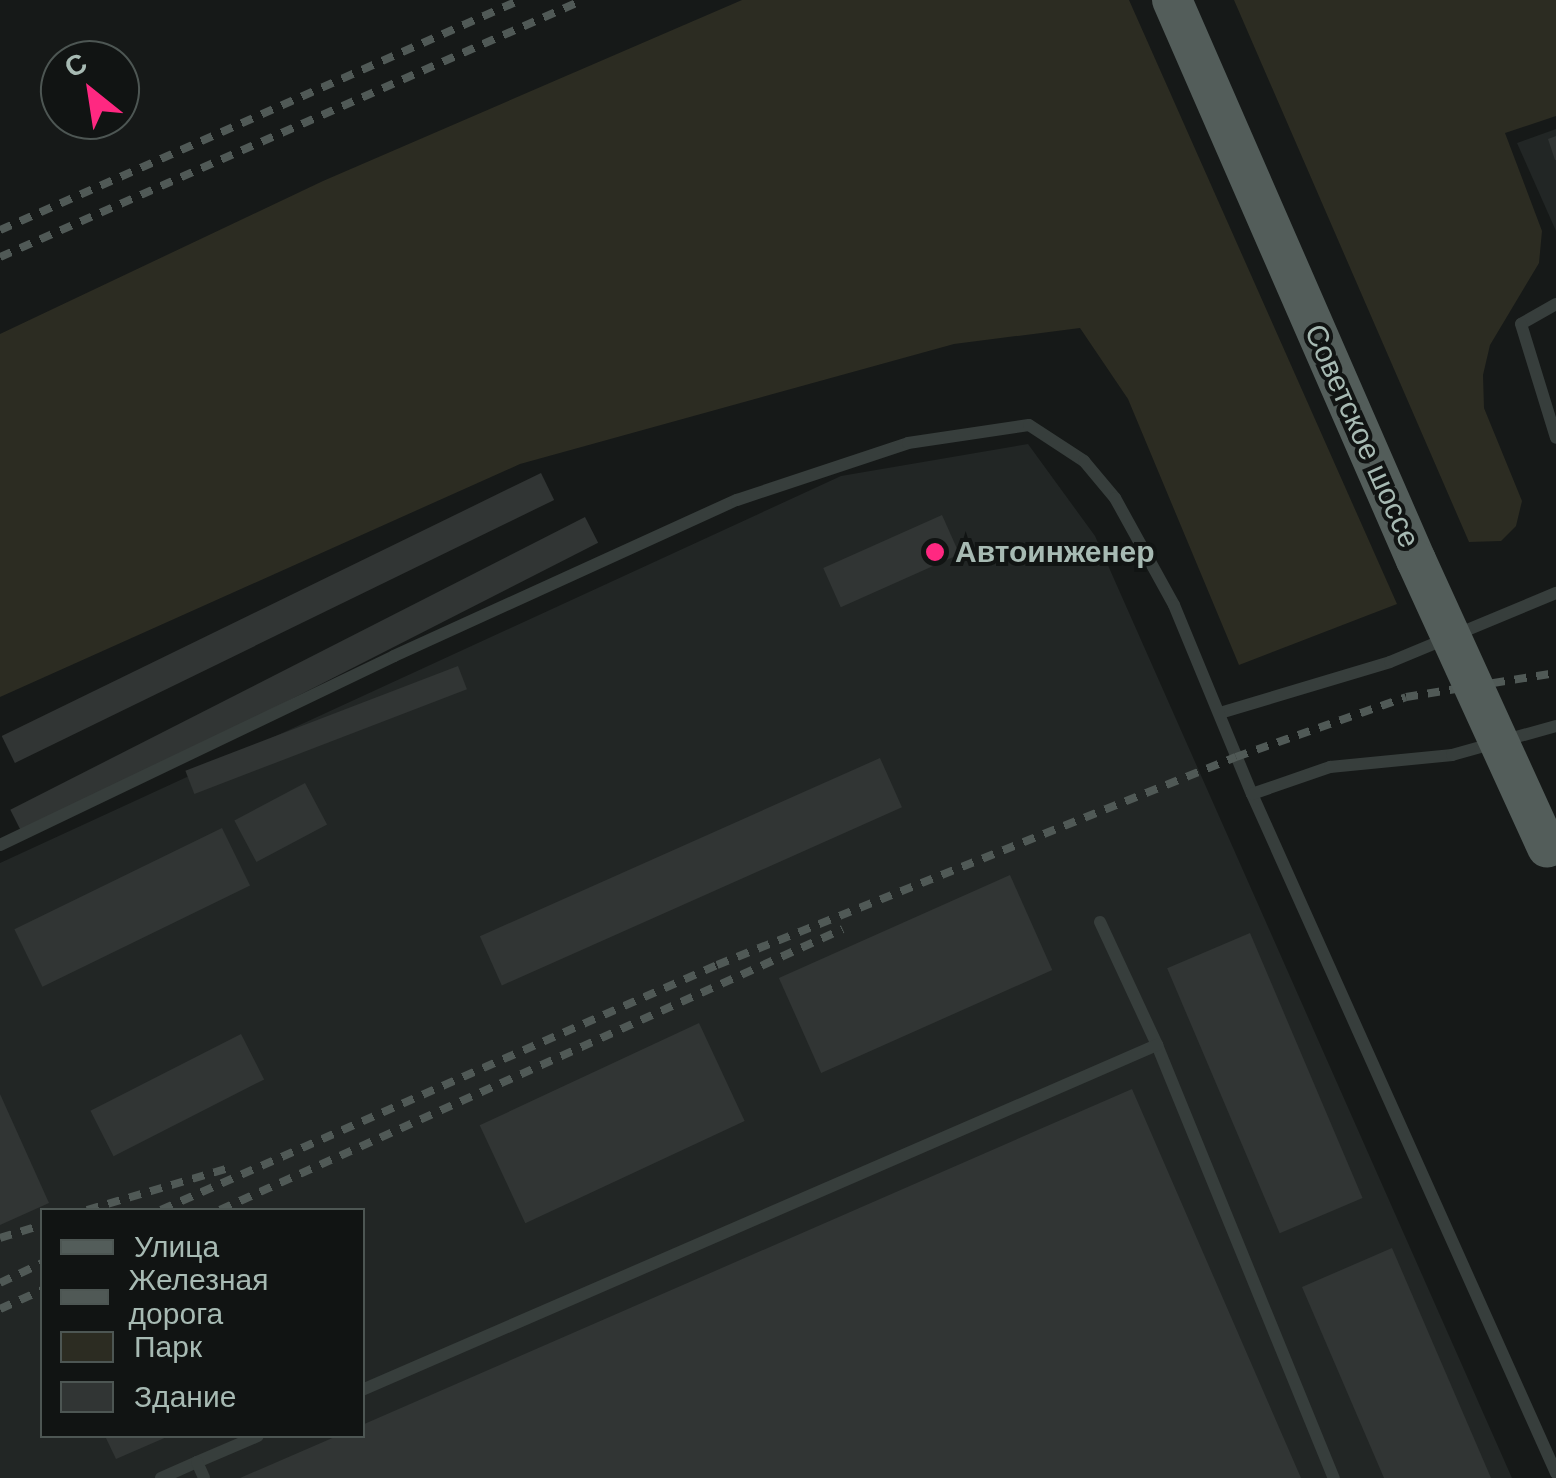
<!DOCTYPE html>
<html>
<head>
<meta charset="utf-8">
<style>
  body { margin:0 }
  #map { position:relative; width:1556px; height:1478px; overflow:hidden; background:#161918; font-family:Arial,sans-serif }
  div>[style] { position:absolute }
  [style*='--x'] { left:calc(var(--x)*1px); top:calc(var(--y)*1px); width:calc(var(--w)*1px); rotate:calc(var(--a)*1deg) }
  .built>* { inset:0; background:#222625 }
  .green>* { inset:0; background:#2c2c22 }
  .building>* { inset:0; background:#313534; transform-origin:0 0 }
  .lane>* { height:12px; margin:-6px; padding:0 6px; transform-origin:6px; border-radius:6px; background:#373e3c }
  .primary>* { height:40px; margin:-20px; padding:0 20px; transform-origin:20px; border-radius:20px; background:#535d5a }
  .rail>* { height:8px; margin-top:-4px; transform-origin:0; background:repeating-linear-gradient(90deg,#505956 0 12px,transparent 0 22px) }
  .primary-bridge>* { height:40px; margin:-20px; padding:0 20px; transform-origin:20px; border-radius:20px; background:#535d5a }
  .dots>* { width:28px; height:28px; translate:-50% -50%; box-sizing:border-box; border:5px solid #111413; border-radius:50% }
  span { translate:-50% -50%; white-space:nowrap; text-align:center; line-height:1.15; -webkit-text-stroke:8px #111413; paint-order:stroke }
  .street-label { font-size:30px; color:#a7bab3 }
  .poi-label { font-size:30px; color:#a7bab3; font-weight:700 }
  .left { translate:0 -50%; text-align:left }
  .legend { position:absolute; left:40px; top:1208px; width:325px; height:230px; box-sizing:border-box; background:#111413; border:2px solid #4d5653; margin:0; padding:12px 18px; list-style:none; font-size:30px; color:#a7bab3 }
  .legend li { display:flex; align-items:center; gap:20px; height:50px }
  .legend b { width:50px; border:2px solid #4d5653 }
  .north { position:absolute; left:40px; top:40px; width:100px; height:100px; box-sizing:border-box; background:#111413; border:2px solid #4d5653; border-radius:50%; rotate:330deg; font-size:28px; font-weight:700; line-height:40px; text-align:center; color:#a7bab3 }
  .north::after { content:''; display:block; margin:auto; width:35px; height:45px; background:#ff2881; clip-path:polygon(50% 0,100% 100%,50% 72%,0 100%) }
</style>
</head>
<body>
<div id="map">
  <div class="built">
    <div style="clip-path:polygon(1556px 129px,1556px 231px,1517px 143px)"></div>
    <div style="clip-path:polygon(evenodd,1028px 444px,1095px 536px,1512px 1478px,0 1478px,0 863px,841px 476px,1028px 444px,42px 1210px,362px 1210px,362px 1436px,42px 1436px,42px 1210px)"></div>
  </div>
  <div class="green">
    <div style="clip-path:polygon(742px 0,1129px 0,1397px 604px,1239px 665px,1128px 399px,1080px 328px,954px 344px,520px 464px,0 697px,0 334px,323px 181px)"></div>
    <div style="clip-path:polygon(1234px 0,1556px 0,1556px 116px,1505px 133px,1542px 231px,1539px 263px,1490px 345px,1483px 375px,1484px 408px,1522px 501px,1516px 526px,1501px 541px,1469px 542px)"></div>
  </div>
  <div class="building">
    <div style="clip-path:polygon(1556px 136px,1556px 160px,1555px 160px,1548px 139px)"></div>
    <div style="left:541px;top:473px;width:30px;height:600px;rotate:64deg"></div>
    <div style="left:942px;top:515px;width:43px;height:130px;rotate:66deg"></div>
    <div style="left:585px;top:517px;width:29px;height:645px;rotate:63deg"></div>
    <div style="left:458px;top:666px;width:25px;height:292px;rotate:69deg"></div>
    <div style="left:880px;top:758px;width:54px;height:438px;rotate:66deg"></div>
    <div style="left:305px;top:783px;width:47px;height:80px;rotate:62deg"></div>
    <div style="left:222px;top:828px;width:64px;height:231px;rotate:64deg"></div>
    <div style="left:1010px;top:875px;width:104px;height:253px;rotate:66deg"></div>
    <div style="left:1250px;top:933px;width:288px;height:90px;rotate:67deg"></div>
    <div style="left:699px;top:1023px;width:108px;height:242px;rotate:65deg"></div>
    <div style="left:241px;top:1034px;width:51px;height:169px;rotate:63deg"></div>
    <div style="clip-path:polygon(1132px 1089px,1301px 1478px,240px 1478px,337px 1436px,362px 1436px,362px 1425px)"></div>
    <div style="clip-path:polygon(0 1094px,49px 1203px,0 1225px)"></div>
    <div style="clip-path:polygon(1392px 1248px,1491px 1478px,1384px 1478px,1302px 1287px)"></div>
    <div style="clip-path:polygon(105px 1436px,169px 1436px,116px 1459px)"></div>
  </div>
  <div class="lane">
    <div style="--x:1556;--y:304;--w:40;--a:150.3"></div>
    <div style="--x:1521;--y:324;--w:119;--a:72.9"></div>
    <div style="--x:1220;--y:713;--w:177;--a:-16.7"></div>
    <div style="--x:1390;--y:662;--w:180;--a:-22.6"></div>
    <div style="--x:1252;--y:794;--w:744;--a:65.88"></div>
    <div style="--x:0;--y:845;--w:437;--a:-25.6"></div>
    <div style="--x:394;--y:656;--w:377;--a:-24.5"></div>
    <div style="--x:737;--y:500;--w:180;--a:-18.4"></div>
    <div style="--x:908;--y:443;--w:122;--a:-8.5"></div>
    <div style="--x:1029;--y:425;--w:66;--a:33.2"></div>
    <div style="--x:1084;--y:461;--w:48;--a:50"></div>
    <div style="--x:1115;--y:498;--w:122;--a:61.1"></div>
    <div style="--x:1174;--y:605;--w:204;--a:67.6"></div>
    <div style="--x:1252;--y:794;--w:83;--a:-19.1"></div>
    <div style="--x:1330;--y:767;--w:123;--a:-5.6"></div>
    <div style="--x:1452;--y:755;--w:108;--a:-15.6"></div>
    <div style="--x:1100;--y:922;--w:136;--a:65.1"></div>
    <div style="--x:1157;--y:1045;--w:468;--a:67.8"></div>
    <div style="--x:362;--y:1390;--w:867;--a:-23.46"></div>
    <div style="--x:197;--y:1462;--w:66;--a:-23.1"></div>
    <div style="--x:161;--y:1478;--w:39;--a:-24"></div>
    <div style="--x:197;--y:1462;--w:17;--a:66"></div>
  </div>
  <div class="primary">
    <div style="--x:1172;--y:0;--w:611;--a:66.46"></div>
  </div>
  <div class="rail">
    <div style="--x:0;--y:230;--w:569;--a:-23.86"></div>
    <div style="--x:0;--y:257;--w:637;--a:-23.79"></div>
    <div style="--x:87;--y:1210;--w:148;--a:-16.5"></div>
    <div style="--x:161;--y:1210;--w:608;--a:-23.78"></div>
    <div style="--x:717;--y:965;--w:559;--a:-21.84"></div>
    <div style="--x:1236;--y:757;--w:180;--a:-19.4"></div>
    <div style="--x:1406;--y:697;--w:152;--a:-9.1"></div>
    <div style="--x:220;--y:1210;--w:683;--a:-24.28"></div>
    <div style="--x:0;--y:1238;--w:44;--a:-17.2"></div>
    <div style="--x:0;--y:1283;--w:47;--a:-25.5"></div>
    <div style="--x:0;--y:1309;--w:46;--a:-24.3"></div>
  </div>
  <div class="primary-bridge">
    <div style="--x:1416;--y:560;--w:316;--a:65.5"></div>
  </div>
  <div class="dots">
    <div style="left:935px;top:552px;background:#ff2881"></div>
  </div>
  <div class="street-label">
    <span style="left:1362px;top:436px;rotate:66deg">Советское шоссе</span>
  </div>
  <div class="poi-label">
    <span class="left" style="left:955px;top:552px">Автоинженер</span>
  </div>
  <ul class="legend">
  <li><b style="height:12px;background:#535d5a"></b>Улица</li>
  <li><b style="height:12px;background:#505956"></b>Железная дорога</li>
  <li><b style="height:28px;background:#2c2c22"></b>Парк</li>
  <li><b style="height:28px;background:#313534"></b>Здание</li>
  </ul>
  <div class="north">С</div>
</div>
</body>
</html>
